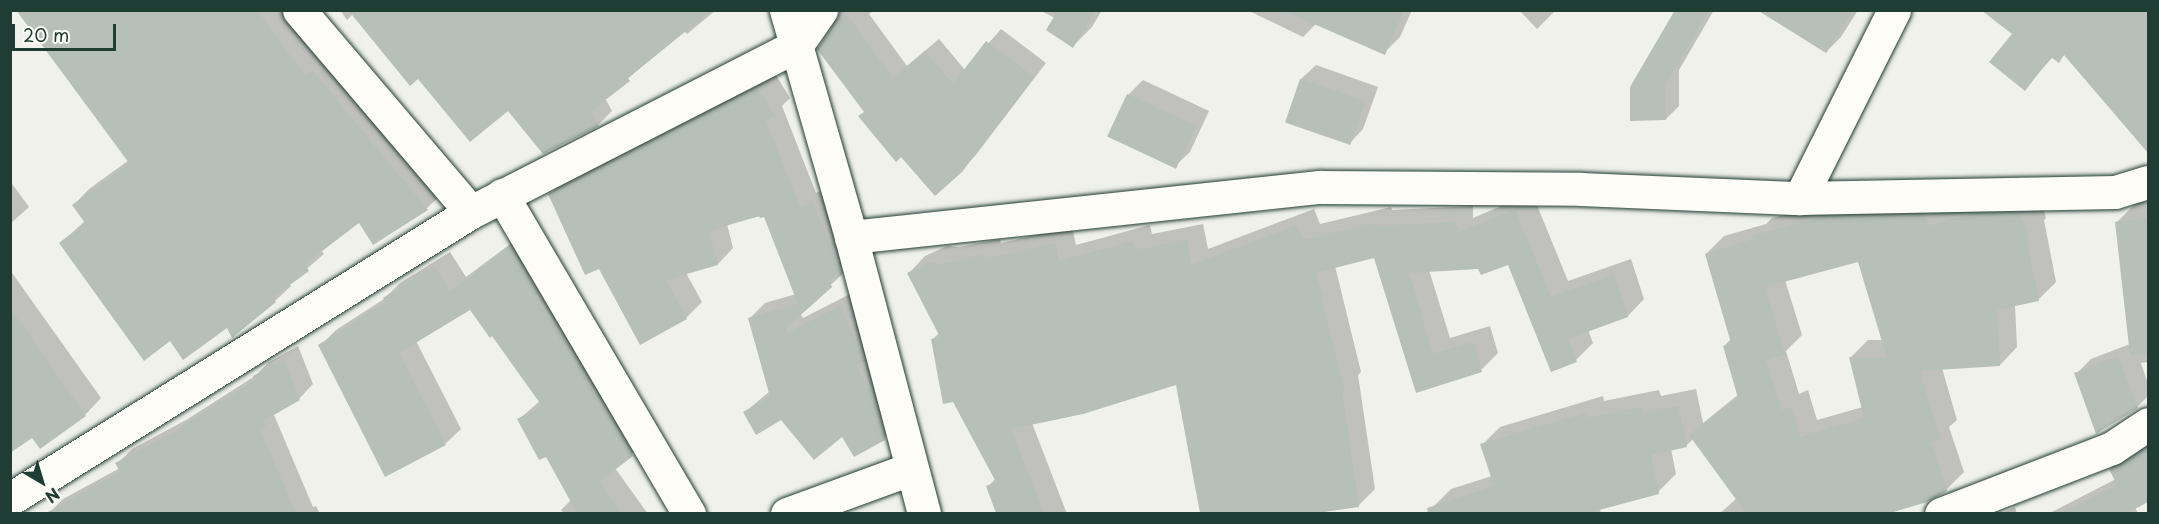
<!DOCTYPE html>
<html>
<head>
<meta charset="utf-8">
<style>
  body { margin:0 }
  #map { position:relative; width:2159px; height:524px; overflow:hidden; background:#f0f1eb; font-family:"Playpen Sans",sans-serif }
  div>[style] { position:absolute }
  [style*='--x'] { left:calc(var(--x)*1px); top:calc(var(--y)*1px); width:calc(var(--w)*1px); rotate:calc(var(--a)*1deg) }
  .shadow>* { inset:0; background:#0003 }
  .building>* { inset:0; background:#b6bfb8; transform-origin:0 0 }
  .roads { filter:drop-shadow(0 0 2px #1f3d34) drop-shadow(0 0 2px #1f3d34) }
  .minor>* { height:33px; margin:-16.5px; padding:0 16.5px; transform-origin:16.5px; border-radius:16.5px; background:#fdfcf7 }
  span { translate:-50% -50%; white-space:nowrap; text-align:center; line-height:1.15; -webkit-text-stroke:4.5px #fdfcf7; paint-order:stroke }
  .frame { position:absolute; inset:0; border:12px solid #1f3d34; pointer-events:none }
  .north { position:absolute; left:12px; top:452px; width:60px; height:60px; -webkit-text-stroke:4px #fdfcf7; paint-order:stroke; rotate:142deg; font-size:16px; font-weight:700; line-height:24px; text-align:center; color:#1f3d34 }
  .north::after { content:''; display:block; margin:auto; width:21px; height:27px; background:#1f3d34; clip-path:polygon(50% 0,100% 100%,50% 72%,0 100%) }
  .scale { position:absolute; left:12px; top:24px; width:104px; height:27px; box-sizing:border-box; border:3px solid #1f3d34; border-top:0; padding-left:8px; font-size:18px; line-height:21px; white-space:nowrap; color:#1f3d34; -webkit-text-stroke:4px #fdfcf7; paint-order:stroke }
</style>
</head>
<body>
<div id="map">
  <div class="shadow">
    <div style="clip-path:polygon(28px 10px,284px 10px,321px 62px,329px 55px,443px 193px,427px 208px,374px 243px,360px 221px,321px 250px,324px 254px,289px 284px,291px 286px,275px 301px,227px 326px,170px 339px,61px 243px,85px 221px,74px 205px,89px 189px,129px 160px)"></div>
    <div style="clip-path:polygon(340px 10px,716px 10px,687px 34px,684px 31px,605px 98px,612px 111px,598px 125px,508px 109px,419px 77px,353px 14px,347px 20px)"></div>
    <div style="clip-path:polygon(841px 10px,874px 10px,869px 14px,907px 66px,939px 39px,965px 70px,1001px 29px,1046px 63px,975px 156px,961px 170px,865px 111px,819px 49px)"></div>
    <div style="clip-path:polygon(1039px 10px,1102px 10px,1092px 27px,1073px 46px,1055px 18px)"></div>
    <div style="clip-path:polygon(1247px 10px,1323px 10px,1318px 22px,1303px 37px)"></div>
    <div style="clip-path:polygon(1338px 10px,1412px 10px,1400px 37px,1384px 53px)"></div>
    <div style="clip-path:polygon(1519px 10px,1556px 10px,1537px 29px)"></div>
    <div style="clip-path:polygon(1677px 10px,1714px 10px,1679px 70px,1679px 106px,1666px 119px,1632px 119px)"></div>
    <div style="clip-path:polygon(1775px 10px,1858px 10px,1841px 37px,1826px 52px)"></div>
    <div style="clip-path:polygon(1984px 10px,2148px 10px,2148px 150px,2065px 54px,2059px 61px,2053px 57px,2024px 89px,2014px 33px)"></div>
    <div style="clip-path:polygon(1316px 65px,1378px 87px,1363px 129px,1349px 144px,1286px 121px,1301px 79px)"></div>
    <div style="clip-path:polygon(774px 72px,790px 98px,782px 106px,816px 193px,829px 187px,847px 270px,800px 313px,803px 318px,856px 291px,900px 423px,884px 438px,843px 434px,782px 418px,745px 412px,770px 391px,750px 318px,765px 303px,796px 294px,765px 215px,727px 224px,733px 248px,718px 264px,686px 273px,702px 302px,686px 318px,600px 267px,550px 194px,566px 178px)"></div>
    <div style="clip-path:polygon(1143px 80px,1209px 111px,1190px 152px,1175px 166px,1128px 95px)"></div>
    <div style="clip-path:polygon(10px 181px,29px 207px,10px 224px)"></div>
    <div style="clip-path:polygon(1532px 193px,1568px 281px,1631px 259px,1644px 299px,1628px 316px,1588px 330px,1593px 343px,1576px 360px,1508px 263px,1429px 270px,1450px 338px,1490px 326px,1498px 353px,1481px 370px,1417px 391px,1375px 257px,1335px 266px,1361px 372px,1358px 375px,1375px 489px,1358px 506px,1307px 514px,1222px 514px,1221px 510px,1201px 514px,1177px 383px,1032px 423px,1067px 514px,998px 514px,988px 487px,996px 478px,932px 340px,939px 333px,909px 273px,925px 256px,947px 246px,959px 247px,1000px 239px,1001px 243px,1072px 227px,1076px 245px,1150px 225px,1152px 234px,1203px 224px,1208px 249px,1314px 209px,1320px 224px,1391px 207px,1392px 210px,1473px 206px,1473px 218px)"></div>
    <div style="clip-path:polygon(evenodd,2039px 195px,2046px 218px,2044px 220px,2056px 282px,2038px 300px,2015px 305px,2017px 347px,2000px 365px,1942px 368px,1957px 420px,1949px 427px,1964px 472px,1946px 490px,1878px 514px,1719px 514px,1737px 498px,1693px 439px,1686px 446px,1671px 449px,1676px 474px,1658px 492px,1600px 509px,1601px 514px,1435px 514px,1433px 507px,1451px 489px,1492px 476px,1482px 445px,1500px 427px,1603px 396px,1604px 401px,1659px 390px,1661px 396px,1696px 389px,1703px 423px,1739px 394px,1724px 346px,1731px 339px,1706px 254px,1724px 236px,1766px 224px,1772px 218px,1844px 199px,2039px 195px,1859px 260px,1883px 340px,1868px 340px,1850px 358px,1863px 407px,1817px 420px,1808px 390px,1799px 394px,1786px 351px,1802px 335px,1785px 280px,1859px 260px)"></div>
    <div style="clip-path:polygon(2148px 202px,2148px 362px,2141px 363px,2148px 384px,2148px 396px,2137px 407px,2076px 374px,2091px 359px,2130px 344px,2116px 223px,2136px 203px)"></div>
    <div style="clip-path:polygon(525px 233px,648px 440px,615px 468px,648px 514px,564px 514px,561px 510px,571px 500px,546px 455px,519px 419px,540px 401px,493px 334px,470px 308px,416px 341px,461px 429px,445px 444px,320px 346px,336px 330px,384px 299px,400px 283px,450px 252px,466px 277px)"></div>
    <div style="clip-path:polygon(10px 270px,101px 398px,85px 415px,40px 447px,32px 436px,10px 452px)"></div>
    <div style="clip-path:polygon(298px 346px,313px 384px,299px 399px,274px 415px,313px 507px,316px 506px,320px 514px,125px 514px,117px 503px,99px 514px,49px 513px,63px 499px,120px 468px,117px 464px,132px 449px,186px 420px,255px 376px,269px 362px)"></div>
    <div style="clip-path:polygon(2148px 440px,2148px 500px,2135px 507px,2138px 514px,2048px 514px,2116px 479px,2111px 470px,2128px 452px)"></div>
    <div style="clip-path:polygon(2015px 507px,2017px 514px,2001px 514px)"></div>
  </div>
  <div class="building">
    <div style="clip-path:polygon(16px 10px,257px 10px,305px 76px,312px 70px,428px 210px,373px 245px,359px 223px,305px 264px,309px 271px,272px 298px,276px 302px,232px 338px,227px 328px,183px 360px,170px 341px,144px 361px,59px 243px,85px 223px,72px 205px,129px 163px)"></div>
    <div style="clip-path:polygon(348px 10px,712px 10px,628px 78px,630px 81px,591px 111px,599px 126px,543px 154px,508px 111px,470px 142px,418px 79px,410px 86px)"></div>
    <div style="clip-path:polygon(1058px 10px,1096px 10px,1073px 48px,1046px 30px)"></div>
    <div style="clip-path:polygon(1282px 10px,1404px 10px,1385px 55px)"></div>
    <div style="clip-path:polygon(1675px 10px,1710px 10px,1666px 84px,1666px 120px,1630px 121px,1630px 87px)"></div>
    <div style="clip-path:polygon(1757px 10px,1854px 10px,1826px 53px)"></div>
    <div style="clip-path:polygon(1981px 10px,2148px 10px,2148px 153px,2064px 55px,2059px 63px,2051px 57px,2025px 91px,1989px 62px,2012px 34px)"></div>
    <div style="clip-path:polygon(847px 15px,893px 78px,925px 51px,953px 84px,986px 41px,1034px 77px,962px 172px,935px 196px,901px 157px,896px 162px,858px 116px,864px 112px,817px 49px,833px 25px)"></div>
    <div style="left:1300px;top:79px;width:69px;height:46px;rotate:19deg"></div>
    <div style="clip-path:polygon(757px 87px,775px 115px,766px 121px,800px 207px,813px 202px,842px 275px,829px 280px,832px 287px,785px 329px,787px 333px,840px 306px,864px 360px,856px 366px,874px 398px,885px 440px,854px 457px,842px 437px,814px 460px,781px 420px,756px 435px,743px 412px,770px 397px,748px 318px,798px 304px,764px 217px,760px 218px,759px 216px,712px 230px,709px 232px,718px 265px,666px 280px,687px 319px,640px 345px,599px 269px,585px 275px,548px 194px)"></div>
    <div style="left:1127px;top:94px;width:76px;height:47px;rotate:25deg"></div>
    <div style="clip-path:polygon(1515px 209px,1551px 297px,1614px 275px,1628px 317px,1568px 339px,1577px 362px,1551px 372px,1508px 265px,1481px 275px,1478px 269px,1409px 273px,1433px 354px,1473px 342px,1482px 372px,1416px 393px,1374px 258px,1315px 273px,1324px 297px,1321px 298px,1345px 390px,1342px 391px,1359px 507px,1317px 513px,1200px 513px,1176px 385px,1083px 414px,1011px 429px,1044px 513px,996px 513px,986px 486px,996px 482px,953px 402px,943px 404px,931px 339px,940px 337px,907px 273px,929px 262px,941px 264px,984px 255px,985px 259px,1055px 243px,1059px 261px,1133px 241px,1136px 250px,1187px 240px,1191px 265px,1297px 225px,1303px 240px,1374px 223px,1375px 226px,1456px 222px,1457px 233px)"></div>
    <div style="clip-path:polygon(evenodd,1974px 213px,2021px 213px,2029px 237px,2026px 238px,2039px 301px,1997px 310px,2000px 366px,1920px 371px,1940px 439px,1931px 442px,1947px 491px,1927px 502px,1890px 513px,1746px 513px,1689px 435px,1738px 398px,1723px 346px,1731px 343px,1705px 254px,1753px 239px,1752px 236px,1825px 216px,1925px 214px,1929px 226px,1974px 213px,1858px 262px,1887px 358px,1849px 357px,1864px 418px,1800px 437px,1791px 407px,1781px 410px,1766px 360px,1785px 354px,1765px 287px,1858px 262px)"></div>
    <div style="clip-path:polygon(2148px 218px,2148px 354px,2130px 355px,2115px 222px)"></div>
    <div style="clip-path:polygon(509px 247px,539px 295px,534px 297px,568px 344px,585px 374px,583px 375px,633px 456px,599px 482px,621px 513px,577px 513px,546px 457px,539px 460px,517px 419px,542px 406px,492px 336px,490px 338px,470px 310px,399px 353px,446px 445px,385px 477px,318px 345px,386px 302px,383px 298px,434px 266px,450px 291px)"></div>
    <div style="clip-path:polygon(10px 308px,86px 416px,40px 449px,32px 438px,10px 453px)"></div>
    <div style="clip-path:polygon(2118px 356px,2138px 408px,2096px 434px,2074px 373px)"></div>
    <div style="clip-path:polygon(284px 359px,300px 400px,263px 421px,266px 426px,260px 430px,296px 513px,46px 513px,120px 472px,115px 463px,170px 434px,255px 380px,253px 376px)"></div>
    <div style="clip-path:polygon(1678px 406px,1687px 447px,1651px 455px,1659px 494px,1588px 513px,1428px 513px,1427px 508px,1494px 486px,1480px 444px,1585px 413px,1587px 418px,1642px 407px,1643px 413px)"></div>
    <div style="clip-path:polygon(2148px 446px,2148px 502px,2127px 513px,2062px 513px,2117px 485px,2109px 469px)"></div>
  </div>
  <div class="roads">
    <div class="minor">
      <div style="--x:299;--y:10;--w:265;--a:49.6"></div>
      <div style="--x:786;--y:10;--w:236;--a:74"></div>
      <div style="--x:851;--y:237;--w:286;--a:75.2"></div>
      <div style="--x:502;--y:195;--w:370;--a:59.6"></div>
      <div style="--x:1800;--y:198;--w:210;--a:-63.4"></div>
      <div style="--x:851;--y:237;--w:471;--a:-6.1"></div>
      <div style="--x:1319;--y:187;--w:262;--a:0.4"></div>
      <div style="--x:1581;--y:189;--w:219;--a:2.4"></div>
      <div style="--x:1800;--y:198;--w:315;--a:-1.1"></div>
      <div style="--x:2115;--y:192;--w:34;--a:-17"></div>
      <div style="--x:10;--y:499;--w:543;--a:-31.9"></div>
      <div style="--x:471;--y:212;--w:365;--a:-27.1"></div>
      <div style="--x:796;--y:46;--w:44;--a:-55.2"></div>
      <div style="--x:787;--y:514;--w:131;--a:-20.1"></div>
      <div style="--x:1941;--y:514;--w:183;--a:-21.1"></div>
      <div style="--x:2112;--y:448;--w:43;--a:-33.7"></div>
    </div>
  </div>
  <div class="frame"></div>
  <div class="north">N</div>
  <div class="scale">20 m</div>
</div>
</body>
</html>
